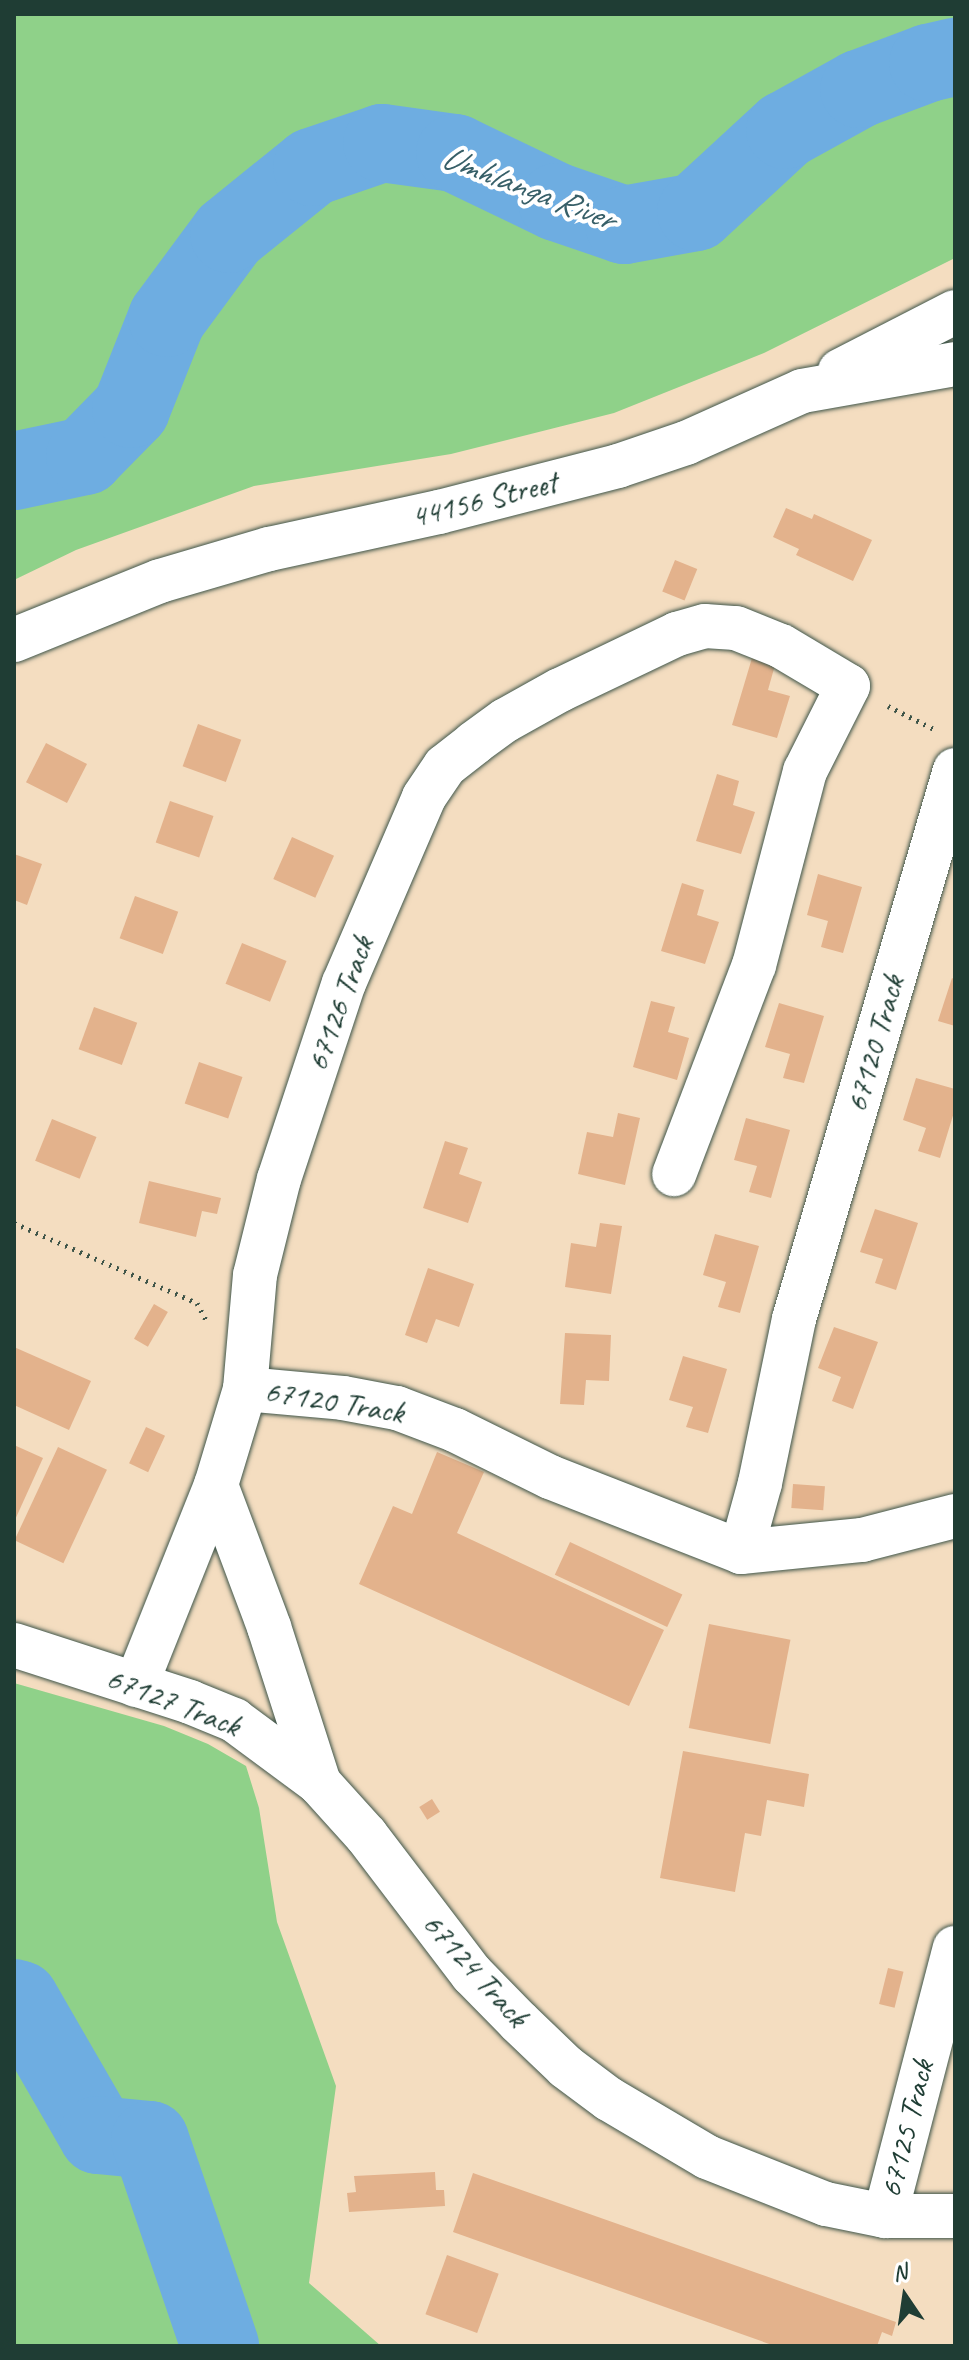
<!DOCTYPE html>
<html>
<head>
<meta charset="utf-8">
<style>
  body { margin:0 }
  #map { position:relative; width:969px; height:2360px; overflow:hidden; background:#f4ddc0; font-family:Caveat,sans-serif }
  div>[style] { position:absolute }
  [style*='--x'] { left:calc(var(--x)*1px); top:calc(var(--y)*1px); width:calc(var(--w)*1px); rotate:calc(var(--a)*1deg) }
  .green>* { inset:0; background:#8fd189 }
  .river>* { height:78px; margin:-39px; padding:0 39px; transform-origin:39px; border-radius:39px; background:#6eade1 }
  .building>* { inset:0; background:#e3b28c; transform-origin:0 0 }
  .path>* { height:5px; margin-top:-2.5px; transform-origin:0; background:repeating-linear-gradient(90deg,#3f5549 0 2px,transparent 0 8px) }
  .roads { filter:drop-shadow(0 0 2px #3f5549) drop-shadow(0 0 2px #3f5549) }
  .minor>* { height:44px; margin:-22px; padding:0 22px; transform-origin:22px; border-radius:22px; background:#fff }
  span { translate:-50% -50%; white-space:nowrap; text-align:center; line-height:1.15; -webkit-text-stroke:8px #fff; paint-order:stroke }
  .street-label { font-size:32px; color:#1f3d34 }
  .water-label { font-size:34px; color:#375f68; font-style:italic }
  .frame { position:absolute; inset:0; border:16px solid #1f3d34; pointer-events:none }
  .north { position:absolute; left:865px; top:2256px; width:80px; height:80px; -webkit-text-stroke:6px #fff; paint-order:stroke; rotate:347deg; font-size:22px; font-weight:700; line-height:32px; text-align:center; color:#1f3d34 }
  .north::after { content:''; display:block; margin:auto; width:28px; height:36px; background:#1f3d34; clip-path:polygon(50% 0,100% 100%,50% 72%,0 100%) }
</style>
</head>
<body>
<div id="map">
  <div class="green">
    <div style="clip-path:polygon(14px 14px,955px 14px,955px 258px,764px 353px,614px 413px,451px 454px,254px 486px,76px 550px,14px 580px)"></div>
    <div style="clip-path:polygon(14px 1683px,164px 1726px,208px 1744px,246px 1766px,259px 1808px,277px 1922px,336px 2086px,309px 2283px,381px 2346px,14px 2346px)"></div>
  </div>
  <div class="river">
    <div style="--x:14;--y:471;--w:73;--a:-11.9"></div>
    <div style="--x:85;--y:456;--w:66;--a:-45.6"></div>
    <div style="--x:131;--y:409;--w:98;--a:-68.4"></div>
    <div style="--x:167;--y:318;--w:104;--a:-53.6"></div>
    <div style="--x:229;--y:234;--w:107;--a:-38.9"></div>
    <div style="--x:312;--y:167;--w:74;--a:-18.9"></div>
    <div style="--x:382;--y:143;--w:74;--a:7.8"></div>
    <div style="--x:455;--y:153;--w:113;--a:25.7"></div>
    <div style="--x:557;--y:202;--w:71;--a:18.9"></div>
    <div style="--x:624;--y:225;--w:73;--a:-10.2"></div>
    <div style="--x:696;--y:212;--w:121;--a:-42.7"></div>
    <div style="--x:785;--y:130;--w:85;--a:-29"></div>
    <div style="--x:859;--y:89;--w:74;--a:-20.6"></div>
    <div style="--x:928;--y:63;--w:28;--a:-13"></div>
    <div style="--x:14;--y:1998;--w:6;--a:18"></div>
    <div style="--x:20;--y:2000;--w:156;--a:60"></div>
    <div style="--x:98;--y:2135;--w:52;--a:5.5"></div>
    <div style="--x:150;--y:2140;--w:218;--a:71.2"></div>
  </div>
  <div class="building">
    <div style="clip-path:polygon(786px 508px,812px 519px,814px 514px,872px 540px,853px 581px,796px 555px,799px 549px,773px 537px)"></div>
    <div style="left:675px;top:560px;width:24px;height:34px;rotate:22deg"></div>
    <div style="clip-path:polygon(752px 658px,775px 665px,768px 690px,790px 696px,777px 738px,732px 725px)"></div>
    <div style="left:198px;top:724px;width:46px;height:45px;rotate:20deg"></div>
    <div style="left:46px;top:743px;width:46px;height:44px;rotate:27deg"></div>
    <div style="clip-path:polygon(717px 774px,739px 781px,733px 805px,755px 812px,741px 854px,696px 841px)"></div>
    <div style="left:170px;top:801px;width:46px;height:44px;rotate:19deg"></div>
    <div style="left:292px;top:837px;width:46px;height:46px;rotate:24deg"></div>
    <div style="clip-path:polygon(14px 854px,42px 864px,27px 905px,14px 900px)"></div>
    <div style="clip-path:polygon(818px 874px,862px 887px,843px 953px,821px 947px,828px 921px,807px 915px)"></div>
    <div style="clip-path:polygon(682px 883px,704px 890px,697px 915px,719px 922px,705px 964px,661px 951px)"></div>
    <div style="left:135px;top:896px;width:46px;height:45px;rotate:20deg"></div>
    <div style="left:242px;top:943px;width:48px;height:44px;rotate:22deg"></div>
    <div style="clip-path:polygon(952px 978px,955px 980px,955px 1026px,938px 1021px)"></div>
    <div style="clip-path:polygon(651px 1001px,675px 1007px,668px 1032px,689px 1038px,677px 1080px,633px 1067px)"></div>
    <div style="clip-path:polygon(779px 1003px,824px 1016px,804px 1083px,783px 1078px,790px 1054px,765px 1047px)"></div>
    <div style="left:94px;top:1007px;width:46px;height:45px;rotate:20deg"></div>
    <div style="left:199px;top:1062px;width:46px;height:44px;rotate:19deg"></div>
    <div style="clip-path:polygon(916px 1078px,955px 1089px,955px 1109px,940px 1158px,918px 1151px,926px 1128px,903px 1120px)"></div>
    <div style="clip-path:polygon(618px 1113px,640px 1118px,625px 1185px,578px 1174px,587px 1132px,613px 1137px)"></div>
    <div style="clip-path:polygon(746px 1118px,790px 1130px,771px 1198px,749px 1192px,757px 1166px,734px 1160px)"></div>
    <div style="left:52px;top:1119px;width:48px;height:45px;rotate:22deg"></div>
    <div style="clip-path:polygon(445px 1141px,468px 1148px,459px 1174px,482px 1182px,468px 1223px,423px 1208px)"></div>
    <div style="clip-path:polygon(149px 1181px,221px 1198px,217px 1214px,202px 1211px,196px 1237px,139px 1223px)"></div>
    <div style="clip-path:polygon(875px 1209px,918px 1223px,896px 1290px,875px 1283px,883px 1259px,860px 1252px)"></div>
    <div style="clip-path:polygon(600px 1223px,622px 1226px,611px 1294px,565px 1287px,571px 1243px,596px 1247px)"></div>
    <div style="clip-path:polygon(715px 1234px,759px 1246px,740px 1313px,718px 1307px,726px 1282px,703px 1275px)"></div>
    <div style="clip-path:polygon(428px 1268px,474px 1284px,459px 1327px,436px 1319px,427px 1343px,405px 1335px)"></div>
    <div style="left:154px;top:1304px;width:16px;height:40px;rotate:30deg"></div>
    <div style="clip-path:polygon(834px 1327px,878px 1342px,853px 1409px,832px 1401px,841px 1377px,818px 1368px)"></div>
    <div style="clip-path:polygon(565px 1333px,611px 1335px,609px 1381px,586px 1380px,584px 1405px,560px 1404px)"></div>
    <div style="clip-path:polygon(14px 1347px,91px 1381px,69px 1430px,14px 1405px)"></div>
    <div style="clip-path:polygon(683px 1356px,727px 1369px,708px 1433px,686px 1427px,693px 1407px,669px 1400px)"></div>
    <div style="left:146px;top:1427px;width:21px;height:40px;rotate:25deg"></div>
    <div style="clip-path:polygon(14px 1445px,43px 1458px,14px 1522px)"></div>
    <div style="left:58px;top:1447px;width:54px;height:103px;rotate:25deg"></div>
    <div style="clip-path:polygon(437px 1452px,484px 1472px,457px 1533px,664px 1630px,629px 1706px,359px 1584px,393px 1506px,412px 1514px)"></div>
    <div style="left:793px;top:1484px;width:32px;height:24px;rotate:4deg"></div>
    <div style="left:570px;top:1542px;width:124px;height:36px;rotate:25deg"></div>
    <div style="left:709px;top:1624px;width:83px;height:106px;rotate:11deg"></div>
    <div style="clip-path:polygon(683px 1751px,809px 1774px,804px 1807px,767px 1800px,761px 1836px,745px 1833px,735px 1892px,660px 1878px)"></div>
    <div style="left:432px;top:1799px;width:15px;height:15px;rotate:58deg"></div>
    <div style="left:888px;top:1968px;width:16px;height:37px;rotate:14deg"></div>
    <div style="clip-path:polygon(435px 2172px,436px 2190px,444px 2190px,445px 2206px,349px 2212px,347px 2193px,356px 2192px,354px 2176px)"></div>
    <div style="clip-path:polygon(473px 2173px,896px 2322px,892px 2336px,882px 2332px,877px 2346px,775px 2346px,453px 2232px)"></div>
    <div style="left:447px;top:2255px;width:55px;height:63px;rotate:20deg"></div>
  </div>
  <div class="path">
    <div style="--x:888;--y:706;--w:54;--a:26.6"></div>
    <div style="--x:14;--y:1223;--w:200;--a:23.6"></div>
    <div style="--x:197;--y:1303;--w:19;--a:62"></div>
  </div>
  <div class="roads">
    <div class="minor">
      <div style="--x:840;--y:371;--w:129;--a:-27.2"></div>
      <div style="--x:14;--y:640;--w:157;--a:-22"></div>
      <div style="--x:160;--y:581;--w:114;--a:-16.4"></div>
      <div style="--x:269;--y:549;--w:174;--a:-12.3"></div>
      <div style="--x:439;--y:512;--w:185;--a:-14.4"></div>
      <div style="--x:618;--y:466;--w:72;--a:-18.7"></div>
      <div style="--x:686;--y:443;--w:127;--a:-24.1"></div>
      <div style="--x:802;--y:391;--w:155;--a:-10"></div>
      <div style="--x:245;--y:1389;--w:98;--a:5.2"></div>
      <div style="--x:343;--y:1398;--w:55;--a:10.5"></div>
      <div style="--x:397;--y:1408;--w:62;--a:20.8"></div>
      <div style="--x:455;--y:1430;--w:106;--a:26.3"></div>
      <div style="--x:550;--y:1477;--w:205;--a:21.4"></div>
      <div style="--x:741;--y:1552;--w:122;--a:-5.7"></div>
      <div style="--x:862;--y:1540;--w:96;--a:-14.5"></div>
      <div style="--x:216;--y:1485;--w:152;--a:69.5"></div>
      <div style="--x:269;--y:1627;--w:164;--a:72.2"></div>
      <div style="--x:319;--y:1783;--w:70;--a:47.9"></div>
      <div style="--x:366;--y:1835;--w:175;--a:52.7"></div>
      <div style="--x:472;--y:1974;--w:67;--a:45.6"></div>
      <div style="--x:519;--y:2022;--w:65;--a:43.8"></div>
      <div style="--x:566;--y:2067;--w:54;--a:36.7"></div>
      <div style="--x:609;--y:2099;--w:114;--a:30.6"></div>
      <div style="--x:707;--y:2157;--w:128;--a:21.6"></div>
      <div style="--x:826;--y:2204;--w:60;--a:11.5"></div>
      <div style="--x:885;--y:2216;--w:70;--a:0"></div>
      <div style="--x:741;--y:1552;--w:72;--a:-74.6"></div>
      <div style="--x:760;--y:1483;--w:167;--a:-78.3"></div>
      <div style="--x:794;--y:1319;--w:572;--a:-73.66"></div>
      <div style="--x:14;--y:1645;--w:185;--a:17.9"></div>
      <div style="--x:190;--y:1702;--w:48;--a:22.2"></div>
      <div style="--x:234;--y:1720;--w:106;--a:36.5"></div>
      <div style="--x:136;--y:1685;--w:215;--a:-68.2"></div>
      <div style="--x:216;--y:1485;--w:100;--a:-73.2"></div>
      <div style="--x:245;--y:1389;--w:114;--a:-85"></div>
      <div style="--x:255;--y:1275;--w:99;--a:-76"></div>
      <div style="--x:279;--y:1179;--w:206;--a:-71.7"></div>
      <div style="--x:344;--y:983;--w:202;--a:-66.7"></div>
      <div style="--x:424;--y:797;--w:37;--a:-56"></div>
      <div style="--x:445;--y:766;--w:37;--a:-38"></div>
      <div style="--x:474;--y:743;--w:39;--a:-36"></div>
      <div style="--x:506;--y:720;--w:62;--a:-29.1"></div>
      <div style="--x:560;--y:690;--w:130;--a:-25.6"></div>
      <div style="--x:677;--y:634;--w:29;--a:-16"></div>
      <div style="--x:705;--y:626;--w:31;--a:4"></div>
      <div style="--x:736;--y:628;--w:48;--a:21.8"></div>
      <div style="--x:781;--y:646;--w:78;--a:30.8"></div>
      <div style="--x:848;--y:686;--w:95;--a:116.8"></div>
      <div style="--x:805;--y:771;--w:201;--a:104.7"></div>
      <div style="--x:754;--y:965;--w:224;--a:110.9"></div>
      <div style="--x:885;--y:2216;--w:277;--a:-75.4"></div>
    </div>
  </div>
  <div class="street-label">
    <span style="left:484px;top:500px;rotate:-14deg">44156 Street</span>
    <span style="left:340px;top:1004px;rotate:-70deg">67126 Track</span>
    <span style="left:875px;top:1044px;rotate:-74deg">67120 Track</span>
    <span style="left:334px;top:1402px;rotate:9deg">67120 Track</span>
    <span style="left:173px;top:1702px;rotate:21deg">67127 Track</span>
    <span style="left:475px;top:1970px;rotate:48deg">67124 Track</span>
    <span style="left:907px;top:2129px;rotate:-76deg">67125 Track</span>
  </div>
  <div class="water-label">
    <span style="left:528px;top:187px;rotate:21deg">Umhlanga River</span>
  </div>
  <div class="frame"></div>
  <div class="north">N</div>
</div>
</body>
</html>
